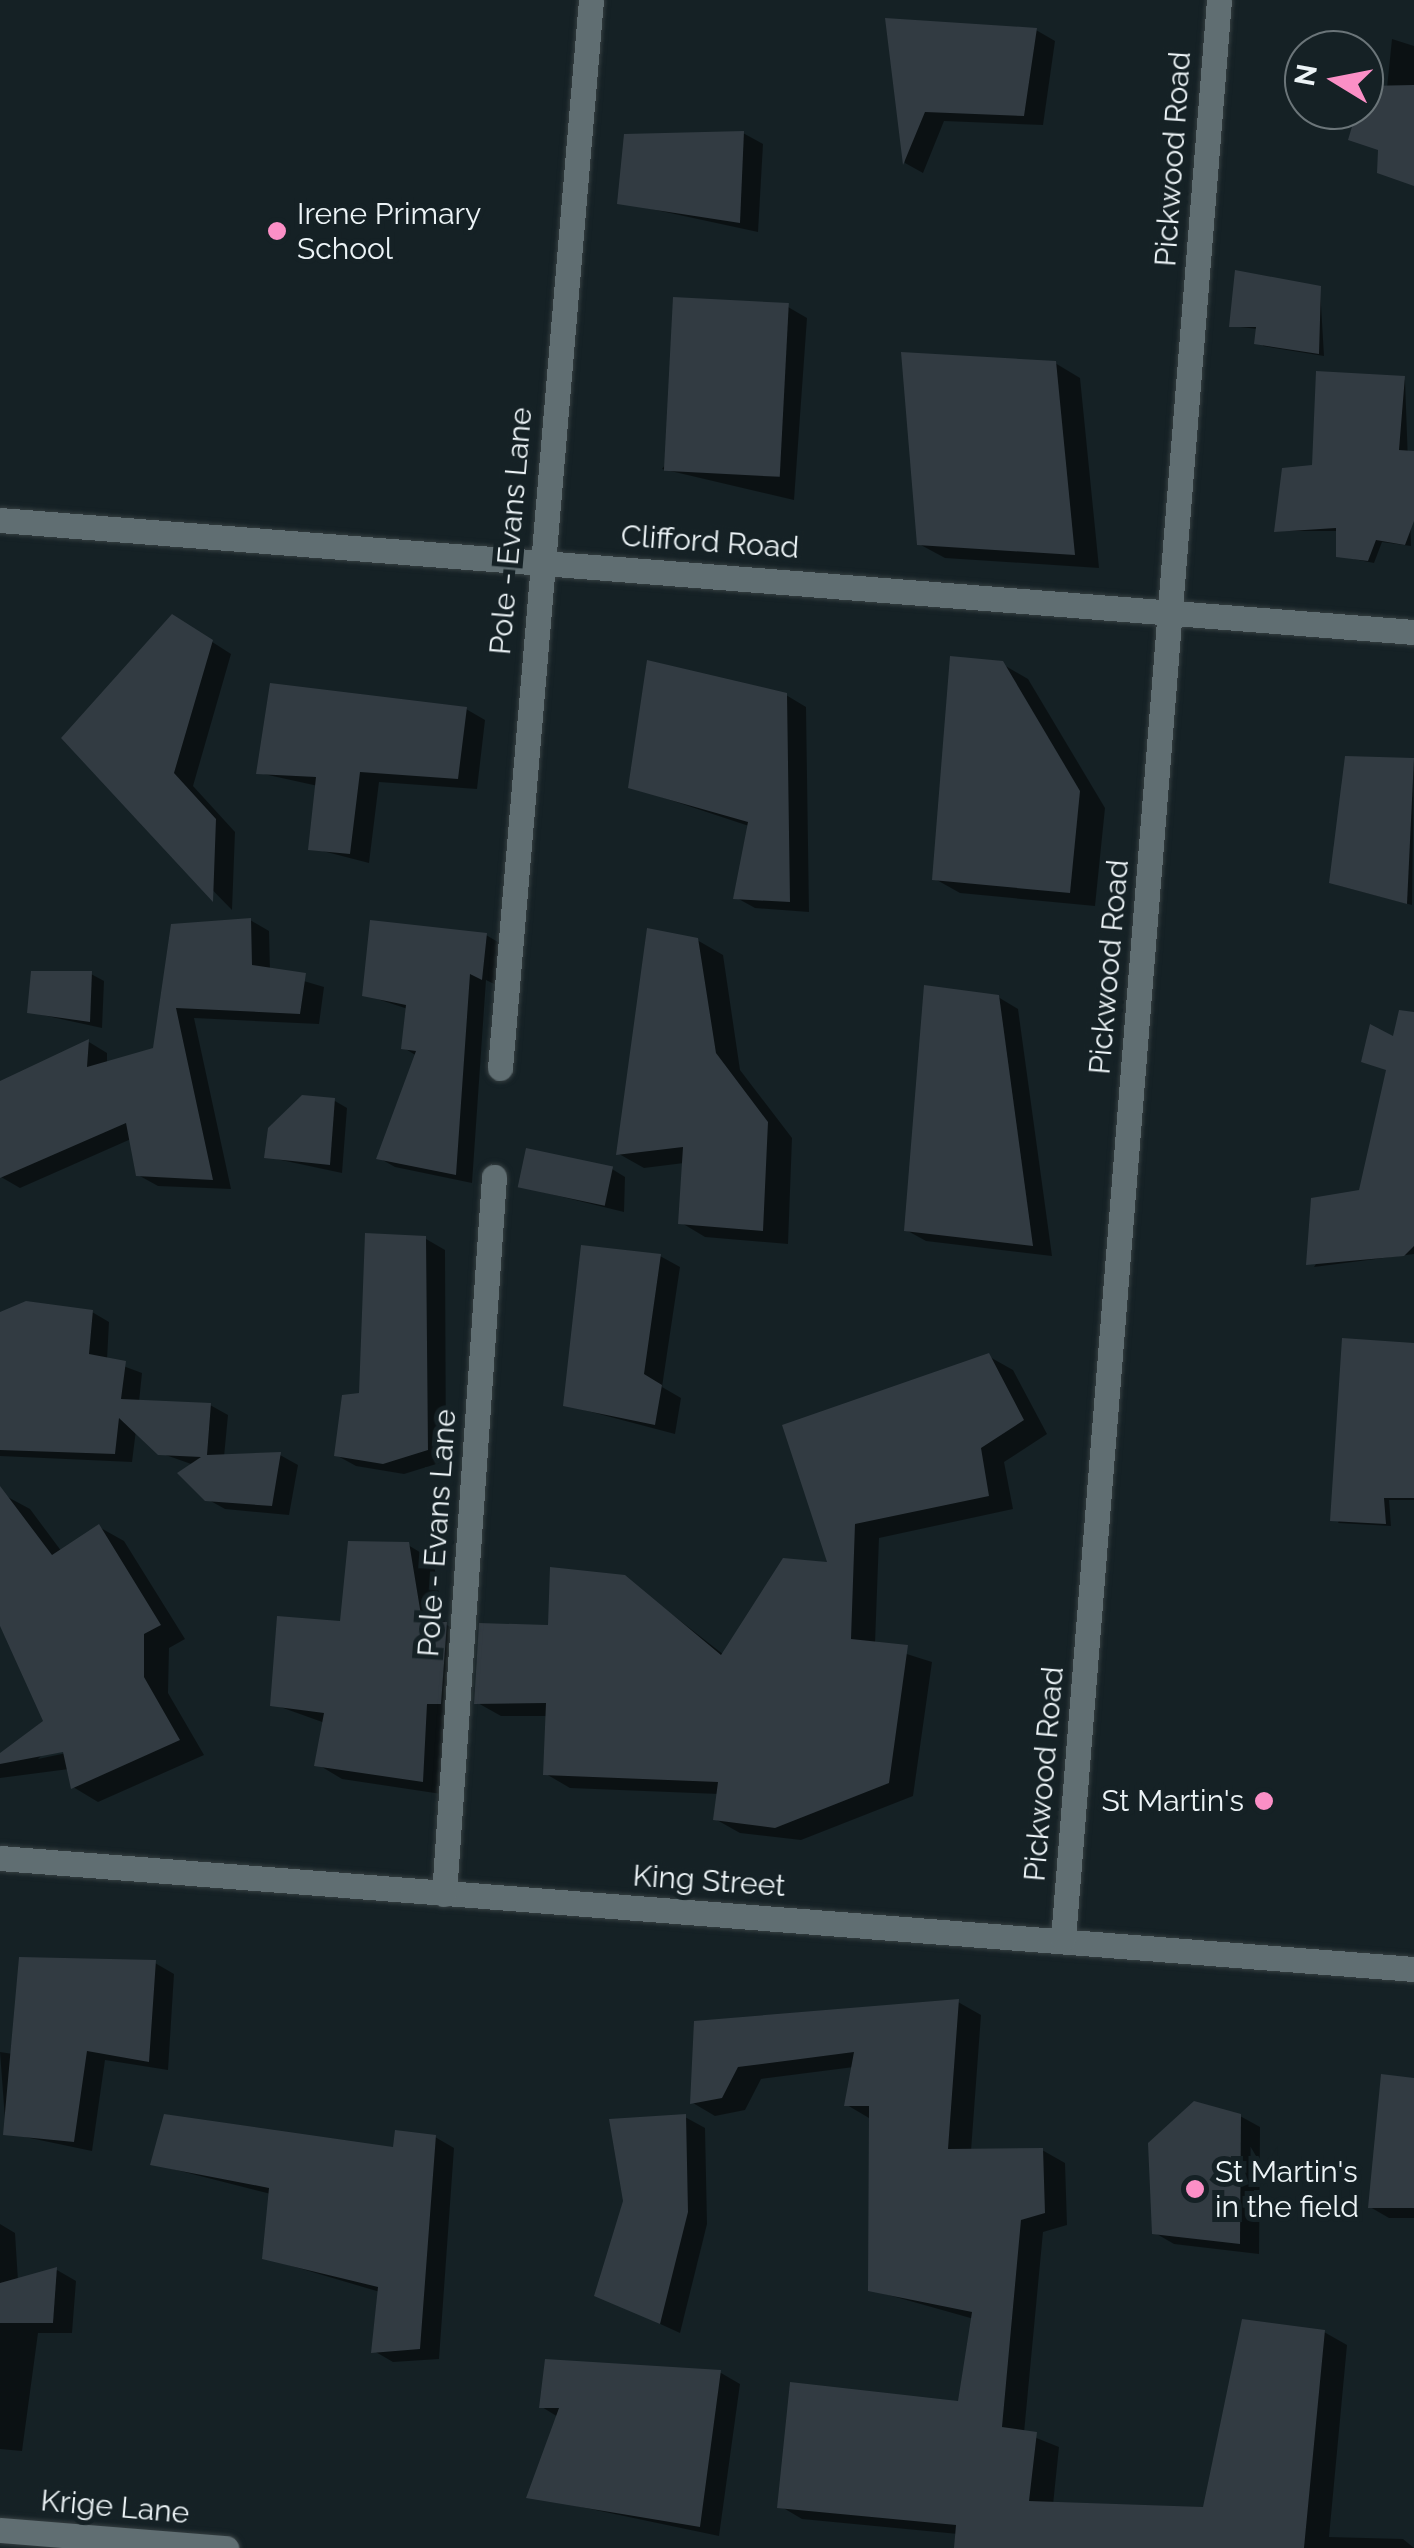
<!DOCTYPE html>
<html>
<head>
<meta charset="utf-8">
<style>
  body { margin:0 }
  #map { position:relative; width:1414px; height:2548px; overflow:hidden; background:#152125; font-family:Raleway,sans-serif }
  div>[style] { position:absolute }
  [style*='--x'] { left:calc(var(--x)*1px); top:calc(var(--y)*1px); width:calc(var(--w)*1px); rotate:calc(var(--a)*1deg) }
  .shadow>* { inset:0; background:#0007 }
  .building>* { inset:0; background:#323b42; transform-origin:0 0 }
  .roads { filter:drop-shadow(0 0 2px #353e41) drop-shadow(0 0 2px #353e41) }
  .minor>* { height:25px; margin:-12.5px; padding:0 12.5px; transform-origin:12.5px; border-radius:12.5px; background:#606e72 }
  .dots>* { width:28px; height:28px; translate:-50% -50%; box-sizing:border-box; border:5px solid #152125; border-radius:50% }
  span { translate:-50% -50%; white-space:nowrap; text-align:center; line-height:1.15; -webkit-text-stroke:10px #152125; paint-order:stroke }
  .street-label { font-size:30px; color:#ecf3f6 }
  .poi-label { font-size:30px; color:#ecf3f6 }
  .left { translate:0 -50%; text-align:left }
  .right { translate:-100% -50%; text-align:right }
  .north { position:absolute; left:1284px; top:30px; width:100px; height:100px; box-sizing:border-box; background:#152125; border:2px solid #6b7579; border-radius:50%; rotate:280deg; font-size:28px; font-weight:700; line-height:40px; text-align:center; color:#ecf3f6 }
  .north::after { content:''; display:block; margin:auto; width:35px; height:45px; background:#fb8fc6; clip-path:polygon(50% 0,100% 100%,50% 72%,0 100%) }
</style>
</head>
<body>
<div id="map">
  <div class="shadow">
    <div style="clip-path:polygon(888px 20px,1036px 30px,1055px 41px,1043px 125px,944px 121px,923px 173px,905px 163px)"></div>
    <div style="clip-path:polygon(1392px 39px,1414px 46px,1414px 185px,1381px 150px,1351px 138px,1354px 110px,1387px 88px)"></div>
    <div style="clip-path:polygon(743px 133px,763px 144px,758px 232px,619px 202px)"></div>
    <div style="clip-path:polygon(1320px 288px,1324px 356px,1263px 346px,1258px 329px,1231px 326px)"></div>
    <div style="clip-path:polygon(788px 307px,807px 318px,794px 500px,662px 469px)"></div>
    <div style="clip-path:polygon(1055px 363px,1080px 378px,1099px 568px,945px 558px,919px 544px)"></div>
    <div style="clip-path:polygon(1405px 379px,1411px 546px,1382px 542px,1374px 563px,1338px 556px,1339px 531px,1276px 531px)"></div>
    <div style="clip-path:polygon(192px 629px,231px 654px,193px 786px,235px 832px,232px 910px,64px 738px)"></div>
    <div style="clip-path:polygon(1002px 664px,1028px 679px,1105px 808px,1095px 906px,960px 893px,935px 879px)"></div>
    <div style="clip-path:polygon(786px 695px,806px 707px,809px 912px,755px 908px,735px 897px,749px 826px,631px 787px)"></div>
    <div style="clip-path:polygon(466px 709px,485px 720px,477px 789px,379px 782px,369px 863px,311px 848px,318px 786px,259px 773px)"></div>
    <div style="clip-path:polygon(1347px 758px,1414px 760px,1412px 905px,1337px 885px)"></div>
    <div style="clip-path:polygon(250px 920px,269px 931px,270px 971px,324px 987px,319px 1024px,194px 1018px,231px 1189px,158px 1186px,138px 1175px,131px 1139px,20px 1188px,1px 1177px,0 1084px,89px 1042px,107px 1053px,107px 1064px,155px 1050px,173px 927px)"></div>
    <div style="clip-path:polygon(486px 935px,503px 945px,498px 986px,486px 980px,472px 1183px,395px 1167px,379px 1158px,417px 1056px,404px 1048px,408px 1009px,365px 995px)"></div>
    <div style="clip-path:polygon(697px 940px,723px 955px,740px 1070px,792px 1138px,788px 1244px,705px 1237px,680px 1222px,684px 1163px,644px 1168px,619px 1154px)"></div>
    <div style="clip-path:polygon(91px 974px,104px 981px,102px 1028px,29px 1012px)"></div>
    <div style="clip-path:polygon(998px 997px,1018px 1009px,1052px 1256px,926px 1241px,906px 1230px)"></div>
    <div style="clip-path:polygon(1414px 1050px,1414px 1254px,1314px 1267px,1362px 1192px)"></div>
    <div style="clip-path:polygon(335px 1101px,347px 1108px,342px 1173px,267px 1157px)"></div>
    <div style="clip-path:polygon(612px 1169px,625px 1177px,624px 1212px,522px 1187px)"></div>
    <div style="clip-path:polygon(426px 1239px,445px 1250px,446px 1461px,404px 1474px,356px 1466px,336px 1455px)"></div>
    <div style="clip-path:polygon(660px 1256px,680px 1267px,662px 1387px,681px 1398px,675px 1434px,565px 1405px)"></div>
    <div style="clip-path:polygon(92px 1312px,109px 1322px,107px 1360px,142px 1373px,139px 1402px,210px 1405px,228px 1415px,224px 1457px,280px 1455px,298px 1465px,289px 1515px,225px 1509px,207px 1499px,194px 1465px,160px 1453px,136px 1430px,132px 1462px,0 1456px,0 1315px)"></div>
    <div style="clip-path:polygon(1414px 1345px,1414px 1500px,1389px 1500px,1391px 1526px,1338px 1523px)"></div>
    <div style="clip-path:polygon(988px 1356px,1013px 1370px,1047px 1434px,1004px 1462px,1013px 1509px,879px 1538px,875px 1644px,932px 1662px,913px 1796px,801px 1840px,740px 1833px,715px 1819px,719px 1794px,570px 1788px,546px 1774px,548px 1716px,501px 1716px,476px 1702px,550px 1628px,624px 1577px,724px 1655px,831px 1565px,786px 1426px)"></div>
    <div style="clip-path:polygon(evenodd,4px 1495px,30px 1509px,62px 1552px,99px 1527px,124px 1541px,185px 1639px,169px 1648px,168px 1693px,204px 1755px,98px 1802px,73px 1787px,69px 1769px,0 1778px,0 1756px,46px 1722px,0 1620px,4px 1495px,76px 1751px,38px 1759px,44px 1753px,76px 1751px)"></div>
    <div style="clip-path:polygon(408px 1545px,433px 1560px,445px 1624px,471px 1639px,448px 1795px,342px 1779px,317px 1764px,325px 1723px,272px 1704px)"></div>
    <div style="clip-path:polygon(155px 1963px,174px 1974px,168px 2070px,105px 2060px,92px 2151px,6px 2133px,0 2052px,13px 2054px)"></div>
    <div style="clip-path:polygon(958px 2002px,981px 2015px,971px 2151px,1042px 2150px,1065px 2163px,1067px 2225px,1043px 2232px,1024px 2433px,1059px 2447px,1053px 2505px,1205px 2509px,1324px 2332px,1347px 2345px,1329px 2537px,1403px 2539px,1414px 2548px,957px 2548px,958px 2534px,802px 2519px,780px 2506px,960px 2403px,974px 2319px,871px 2290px,869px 2118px,847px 2105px,854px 2067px,761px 2079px,745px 2110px,715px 2116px,693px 2103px,697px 2024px)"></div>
    <div style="clip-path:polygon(1414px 2081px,1414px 2218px,1389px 2218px,1370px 2207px)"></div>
    <div style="clip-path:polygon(1240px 2116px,1260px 2127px,1259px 2254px,1174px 2244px,1155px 2233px)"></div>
    <div style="clip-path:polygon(685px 2117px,705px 2128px,707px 2224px,680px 2333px,597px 2295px)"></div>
    <div style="clip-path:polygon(435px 2137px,454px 2148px,439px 2359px,393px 2362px,374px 2351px,380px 2292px,265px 2258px,271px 2194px,153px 2164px,395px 2150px)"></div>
    <div style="clip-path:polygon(0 2224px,15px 2233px,18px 2281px,57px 2270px,76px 2281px,72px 2333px,38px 2333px,22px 2451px,0 2449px)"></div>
    <div style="clip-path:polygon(721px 2373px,740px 2384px,719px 2536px,529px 2496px,558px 2417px,542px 2407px)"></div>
  </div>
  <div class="building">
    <div style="clip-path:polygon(885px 18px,1037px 28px,1024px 116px,925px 112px,903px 165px)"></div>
    <div style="clip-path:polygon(1414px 85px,1414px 186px,1377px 173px,1378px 150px,1348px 140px,1364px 86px)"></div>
    <div style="clip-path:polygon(744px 131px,740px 223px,617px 204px,624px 134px)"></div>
    <div style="clip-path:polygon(1235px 270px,1321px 286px,1319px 354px,1254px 344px,1256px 327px,1229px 327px)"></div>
    <div style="left:673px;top:297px;width:116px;height:174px;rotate:3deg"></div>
    <div style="clip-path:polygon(901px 352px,1056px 361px,1075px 555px,917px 545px)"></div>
    <div style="clip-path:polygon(1316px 371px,1405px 376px,1399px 450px,1414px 451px,1414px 521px,1405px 545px,1376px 540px,1368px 561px,1336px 557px,1336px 528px,1274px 532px,1282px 468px,1312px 465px)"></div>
    <div style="clip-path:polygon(172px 614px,213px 640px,174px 773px,216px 819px,213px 902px,61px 738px)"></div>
    <div style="clip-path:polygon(950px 656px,1003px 661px,1080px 791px,1070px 893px,932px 880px)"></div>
    <div style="clip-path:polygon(647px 660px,787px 693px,790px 902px,733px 899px,748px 822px,628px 788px)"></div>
    <div style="clip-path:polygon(270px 683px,467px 707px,458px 779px,360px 772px,350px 854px,308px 850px,316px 777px,256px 774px)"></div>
    <div style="clip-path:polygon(1345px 756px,1414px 758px,1407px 904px,1329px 883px)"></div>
    <div style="clip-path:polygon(251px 918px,252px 965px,306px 973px,300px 1014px,176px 1008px,213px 1180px,136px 1176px,126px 1123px,0 1178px,0 1081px,89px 1039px,87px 1067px,153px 1048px,171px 924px)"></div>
    <div style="clip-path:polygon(370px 920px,487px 933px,482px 980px,470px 974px,456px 1175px,376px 1159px,416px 1051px,401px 1049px,406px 1005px,362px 996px)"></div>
    <div style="clip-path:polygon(647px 928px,698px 938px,716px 1053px,768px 1122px,763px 1231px,678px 1224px,683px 1147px,616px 1155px)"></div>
    <div style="clip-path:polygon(31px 971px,92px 971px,90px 1022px,27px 1013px)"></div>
    <div style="clip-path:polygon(924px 985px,999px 995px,1033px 1246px,904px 1231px)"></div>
    <div style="clip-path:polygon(1399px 1010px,1414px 1012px,1414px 1246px,1404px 1256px,1306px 1265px,1311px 1198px,1359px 1190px,1386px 1070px,1361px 1062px,1370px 1024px,1393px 1036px)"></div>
    <div style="clip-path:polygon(302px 1095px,335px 1098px,330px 1165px,264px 1158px,268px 1128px)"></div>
    <div style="left:526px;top:1148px;width:89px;height:40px;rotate:12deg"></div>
    <div style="clip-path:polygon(365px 1233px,426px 1236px,428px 1450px,383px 1464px,334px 1456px,342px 1395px,359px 1393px)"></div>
    <div style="clip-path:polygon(581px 1245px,661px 1254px,644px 1374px,662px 1385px,655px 1425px,563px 1406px)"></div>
    <div style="clip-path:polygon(26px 1301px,93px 1310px,89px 1354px,126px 1361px,121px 1399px,211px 1403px,207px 1455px,281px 1452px,272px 1506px,205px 1501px,177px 1473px,201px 1457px,158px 1455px,119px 1418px,115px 1454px,0 1450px,0 1312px)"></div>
    <div style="clip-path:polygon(1342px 1338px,1414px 1343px,1414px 1498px,1384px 1498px,1386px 1524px,1330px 1521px)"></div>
    <div style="clip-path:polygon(989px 1353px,1024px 1420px,981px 1448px,989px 1496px,855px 1524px,851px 1639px,908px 1645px,889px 1783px,775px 1828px,713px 1820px,718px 1782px,543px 1775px,546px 1703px,474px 1704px,479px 1623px,548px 1625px,550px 1567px,625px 1575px,721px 1655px,783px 1558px,827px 1562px,782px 1425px)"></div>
    <div style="clip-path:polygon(0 1486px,52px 1555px,99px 1524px,161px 1625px,144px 1634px,144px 1677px,180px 1740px,71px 1789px,63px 1752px,0 1764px,0 1753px,43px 1721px,0 1626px)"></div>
    <div style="clip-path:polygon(348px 1541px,409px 1542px,422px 1621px,447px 1622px,441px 1704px,427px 1704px,423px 1782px,314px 1766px,324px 1713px,270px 1706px,277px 1616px,340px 1621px)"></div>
    <div style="clip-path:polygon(19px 1957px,156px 1960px,149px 2062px,87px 2051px,74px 2142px,3px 2135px)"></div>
    <div style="clip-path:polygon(959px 1999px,948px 2149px,1043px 2148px,1045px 2213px,1021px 2220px,1002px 2427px,1037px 2432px,1029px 2501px,1203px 2507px,1242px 2319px,1325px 2330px,1304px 2548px,954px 2548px,956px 2525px,777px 2508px,790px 2382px,958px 2401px,972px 2312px,868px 2291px,869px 2106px,844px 2106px,854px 2052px,738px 2067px,722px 2098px,690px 2104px,694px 2021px)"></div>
    <div style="clip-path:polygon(1381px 2074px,1414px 2078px,1414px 2208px,1368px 2208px)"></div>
    <div style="clip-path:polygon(1194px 2101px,1241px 2114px,1240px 2244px,1152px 2234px,1148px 2143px)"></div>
    <div style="clip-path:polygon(164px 2114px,393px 2147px,395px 2130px,436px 2135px,420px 2349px,371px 2353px,378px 2287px,262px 2259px,269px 2188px,150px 2165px)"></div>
    <div style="clip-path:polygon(686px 2114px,688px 2212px,660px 2324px,594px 2296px,623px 2201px,609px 2119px)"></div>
    <div style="clip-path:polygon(57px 2267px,53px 2323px,0 2323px,0 2283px)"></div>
    <div style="clip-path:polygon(545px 2359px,721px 2370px,700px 2527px,526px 2498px,559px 2408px,539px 2408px)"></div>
  </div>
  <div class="roads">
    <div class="minor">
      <div style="--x:0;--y:520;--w:1418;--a:4.53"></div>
      <div style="--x:500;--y:1068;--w:1072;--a:-85.13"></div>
      <div style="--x:0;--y:1858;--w:1418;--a:4.49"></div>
      <div style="--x:444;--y:1894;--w:719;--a:-86.01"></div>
      <div style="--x:1063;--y:1939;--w:1945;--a:-85.4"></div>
      <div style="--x:0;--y:2530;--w:227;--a:4.6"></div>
    </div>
  </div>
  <div class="dots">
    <div style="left:277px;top:231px;background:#fb8fc6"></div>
    <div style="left:1264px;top:1801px;background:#fb8fc6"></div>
    <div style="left:1195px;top:2189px;background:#fb8fc6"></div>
  </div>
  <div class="street-label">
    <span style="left:1173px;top:159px;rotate:-86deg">Pickwood Road</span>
    <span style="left:511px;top:531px;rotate:-85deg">Pole - Evans Lane</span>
    <span style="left:710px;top:542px;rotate:4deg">Clifford Road</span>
    <span style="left:1109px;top:967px;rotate:-85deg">Pickwood Road</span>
    <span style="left:437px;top:1533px;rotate:-86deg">Pole - Evans Lane</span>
    <span style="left:1044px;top:1774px;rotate:-85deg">Pickwood Road</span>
    <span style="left:709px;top:1881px;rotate:4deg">King Street</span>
    <span style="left:115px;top:2507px;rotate:5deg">Krige Lane</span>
  </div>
  <div class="poi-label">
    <span class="left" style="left:297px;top:231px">Irene Primary<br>School</span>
    <span class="right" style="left:1244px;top:1801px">St Martin's</span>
    <span class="left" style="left:1215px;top:2189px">St Martin's<br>in the field</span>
  </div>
  <div class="north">N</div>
</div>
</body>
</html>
